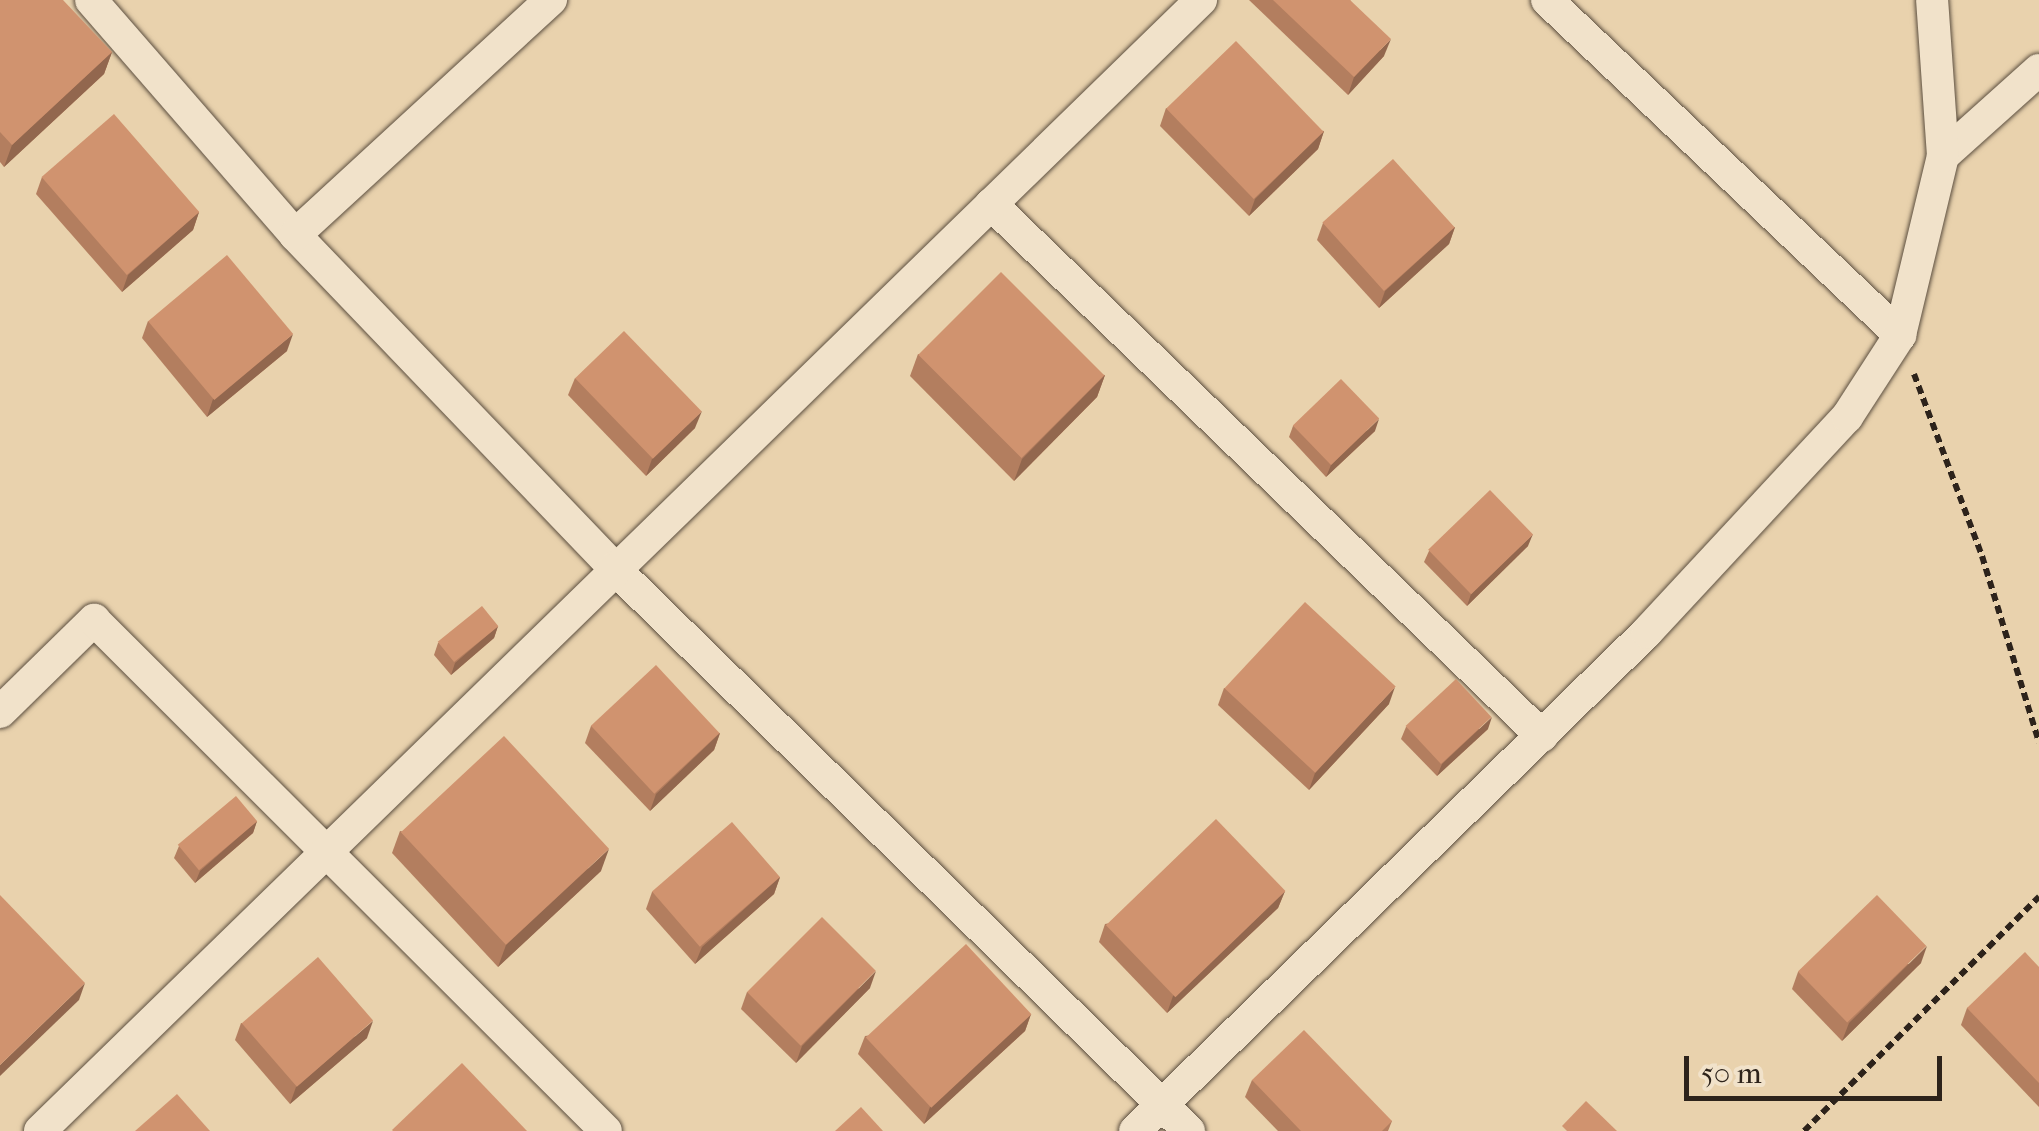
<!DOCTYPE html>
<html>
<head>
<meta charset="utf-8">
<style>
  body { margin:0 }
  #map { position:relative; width:2039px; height:1131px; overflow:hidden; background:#e9d2ad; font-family:"IM FELL French Canon",serif }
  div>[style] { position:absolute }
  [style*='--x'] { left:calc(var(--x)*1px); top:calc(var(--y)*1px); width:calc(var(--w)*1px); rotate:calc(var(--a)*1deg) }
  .path>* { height:6px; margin-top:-3px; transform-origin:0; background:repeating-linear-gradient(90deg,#2d231b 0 8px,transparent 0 13px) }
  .roads { filter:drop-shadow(0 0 2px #5c4f40) drop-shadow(0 0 2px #5c4f40) }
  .minor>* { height:32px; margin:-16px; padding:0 16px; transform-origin:16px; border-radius:16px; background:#f1e2ca }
  .wall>* { inset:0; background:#b37e5f }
  .shaded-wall>* { inset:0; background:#92674e }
  .building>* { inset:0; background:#d0936f; transform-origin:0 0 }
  span { translate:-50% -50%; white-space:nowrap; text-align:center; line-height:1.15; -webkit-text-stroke:9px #f1e2ca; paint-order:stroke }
  .scale { position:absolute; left:1684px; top:1056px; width:258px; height:45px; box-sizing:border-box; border:5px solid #2d231b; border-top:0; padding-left:12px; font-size:30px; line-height:35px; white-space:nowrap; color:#2d231b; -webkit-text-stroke:8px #f1e2ca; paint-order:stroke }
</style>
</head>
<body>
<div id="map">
  <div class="path">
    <div style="--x:1914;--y:374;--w:194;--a:69.5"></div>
    <div style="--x:1982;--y:556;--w:195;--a:73"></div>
    <div style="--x:1804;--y:1131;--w:332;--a:-44.9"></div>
  </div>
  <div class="roads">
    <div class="minor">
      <div style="--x:91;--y:0;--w:311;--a:49"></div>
      <div style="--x:295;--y:235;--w:461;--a:46.2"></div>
      <div style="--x:614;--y:568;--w:805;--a:44.4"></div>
      <div style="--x:1547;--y:0;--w:487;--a:43.5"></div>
      <div style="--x:1943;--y:156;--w:129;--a:-41.9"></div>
      <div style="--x:991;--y:204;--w:766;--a:43.99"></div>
      <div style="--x:295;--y:235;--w:348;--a:-42.6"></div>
      <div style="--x:0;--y:712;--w:132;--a:-44.4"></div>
      <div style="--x:94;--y:620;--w:723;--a:44.94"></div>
      <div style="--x:40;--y:1131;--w:1621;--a:-44.25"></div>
      <div style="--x:1135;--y:1131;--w:715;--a:-44.26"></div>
      <div style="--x:1647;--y:632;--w:294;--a:-47.1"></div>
      <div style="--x:1847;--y:417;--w:98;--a:-57.1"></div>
      <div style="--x:1900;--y:335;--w:184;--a:-76.5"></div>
      <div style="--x:1943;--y:156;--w:156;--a:-94"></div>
    </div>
  </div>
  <div class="wall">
    <div style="clip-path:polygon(0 0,112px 52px,104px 74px,4px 167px,0 162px)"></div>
    <div style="clip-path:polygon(1249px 0,1350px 0,1384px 56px,1348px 95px)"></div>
    <div style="clip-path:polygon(1166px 108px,1324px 131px,1318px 149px,1249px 216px,1160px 126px)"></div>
    <div style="clip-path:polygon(42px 177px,199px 212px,193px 230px,122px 292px,36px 194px)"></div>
    <div style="clip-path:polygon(1323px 223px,1455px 227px,1449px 244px,1379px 308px,1317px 240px)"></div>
    <div style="clip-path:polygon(148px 321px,287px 351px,207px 417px,142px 338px)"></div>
    <div style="clip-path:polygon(918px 354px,1105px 375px,1097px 397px,1014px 481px,910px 376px)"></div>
    <div style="clip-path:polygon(575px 378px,695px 428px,646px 476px,568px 395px)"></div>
    <div style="clip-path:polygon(1293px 426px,1375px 431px,1326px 477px,1289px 437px)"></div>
    <div style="clip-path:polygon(1528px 546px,1467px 606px,1424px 562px,1429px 551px)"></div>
    <div style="clip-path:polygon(498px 626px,494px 638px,451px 675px,434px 655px,438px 643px)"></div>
    <div style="clip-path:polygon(1224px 688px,1389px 704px,1309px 790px,1218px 705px)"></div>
    <div style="clip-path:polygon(591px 726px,720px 733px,714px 750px,650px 811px,585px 743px)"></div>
    <div style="clip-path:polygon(1406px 727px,1488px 729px,1437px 776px,1401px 739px)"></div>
    <div style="clip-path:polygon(257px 821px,253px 833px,195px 883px,174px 858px,179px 846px)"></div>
    <div style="clip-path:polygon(400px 831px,601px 871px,498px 967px,392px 853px)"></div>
    <div style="clip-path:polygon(780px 877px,774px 894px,695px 964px,646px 909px,652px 892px)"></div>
    <div style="clip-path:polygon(1285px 891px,1278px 908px,1167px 1013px,1099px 942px,1105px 924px)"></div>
    <div style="clip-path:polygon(1921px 963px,1842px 1041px,1792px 989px,1798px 972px)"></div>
    <div style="clip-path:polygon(2039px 967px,2039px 1107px,1961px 1025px,1967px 1008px)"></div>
    <div style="clip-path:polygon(870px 988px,796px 1063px,741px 1009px,747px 992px)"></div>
    <div style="clip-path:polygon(1031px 1014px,1025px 1031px,924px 1124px,858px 1054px,865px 1036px)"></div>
    <div style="clip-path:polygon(241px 1023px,367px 1038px,290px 1104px,235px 1040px)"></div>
    <div style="clip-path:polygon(1252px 1080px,1392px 1121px,1388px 1131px,1278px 1131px,1245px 1097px)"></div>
  </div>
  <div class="shaded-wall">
    <div style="clip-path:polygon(1391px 39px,1384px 56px,1348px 95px,1354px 77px)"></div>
    <div style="clip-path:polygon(112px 52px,104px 74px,4px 167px,12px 145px)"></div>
    <div style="clip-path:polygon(1324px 131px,1318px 149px,1249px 216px,1255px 199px)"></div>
    <div style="clip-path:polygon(199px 212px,193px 230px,122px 292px,128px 275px)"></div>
    <div style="clip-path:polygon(1455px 227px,1449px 244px,1379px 308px,1385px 291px)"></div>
    <div style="clip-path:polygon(293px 334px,287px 351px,207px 417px,213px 399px)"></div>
    <div style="clip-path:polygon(1105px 375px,1097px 397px,1014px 481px,1022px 459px)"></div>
    <div style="clip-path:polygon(702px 411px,695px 428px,646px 476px,652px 459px)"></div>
    <div style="clip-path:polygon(1379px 419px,1375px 431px,1326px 477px,1331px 465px)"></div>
    <div style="clip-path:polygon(1533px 534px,1528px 546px,1467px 606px,1471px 594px)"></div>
    <div style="clip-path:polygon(498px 626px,494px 638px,451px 675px,455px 663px)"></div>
    <div style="clip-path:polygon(1395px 687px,1389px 704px,1309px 790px,1315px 773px)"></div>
    <div style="clip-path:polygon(1492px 717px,1488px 729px,1437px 776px,1442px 764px)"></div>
    <div style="clip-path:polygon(720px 733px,714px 750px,650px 811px,656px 794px)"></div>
    <div style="clip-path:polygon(257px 821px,253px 833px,195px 883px,200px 871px)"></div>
    <div style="clip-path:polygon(609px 849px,601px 871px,498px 967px,506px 945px)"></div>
    <div style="clip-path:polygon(780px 877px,774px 894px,695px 964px,702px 947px)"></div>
    <div style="clip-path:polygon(1285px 891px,1278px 908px,1167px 1013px,1173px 996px)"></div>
    <div style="clip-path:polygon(1927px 946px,1921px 963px,1842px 1041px,1849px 1023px)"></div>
    <div style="clip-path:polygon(876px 971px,870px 988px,796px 1063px,802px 1046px)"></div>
    <div style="clip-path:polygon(85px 983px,79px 1000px,0 1076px,0 1065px)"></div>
    <div style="clip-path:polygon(1031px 1014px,1025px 1031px,924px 1124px,930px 1107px)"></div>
    <div style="clip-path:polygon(373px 1021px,367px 1038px,290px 1104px,296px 1087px)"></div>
  </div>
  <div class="building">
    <div style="clip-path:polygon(0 0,63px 0,112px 52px,12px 145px,0 132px)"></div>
    <div style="clip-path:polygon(1273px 0,1350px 0,1391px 39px,1354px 77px)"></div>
    <div style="left:1236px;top:41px;width:126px;height:97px;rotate:46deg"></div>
    <div style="left:114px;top:114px;width:130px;height:96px;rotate:49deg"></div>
    <div style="left:1393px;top:159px;width:92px;height:95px;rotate:48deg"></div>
    <div style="left:227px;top:255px;width:103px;height:103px;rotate:50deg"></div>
    <div style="left:1001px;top:272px;width:146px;height:117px;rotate:45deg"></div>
    <div style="left:624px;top:331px;width:112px;height:68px;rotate:46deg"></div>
    <div style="left:1341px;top:379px;width:55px;height:67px;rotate:46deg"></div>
    <div style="left:1490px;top:490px;width:62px;height:86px;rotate:46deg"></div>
    <div style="left:1305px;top:602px;width:124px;height:118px;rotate:43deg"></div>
    <div style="left:482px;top:606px;width:26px;height:57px;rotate:51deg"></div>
    <div style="left:656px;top:665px;width:93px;height:89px;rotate:47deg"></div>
    <div style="left:1456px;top:679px;width:52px;height:69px;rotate:47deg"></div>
    <div style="left:504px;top:736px;width:154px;height:141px;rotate:47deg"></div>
    <div style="left:236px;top:796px;width:33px;height:76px;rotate:50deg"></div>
    <div style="left:1216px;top:819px;width:100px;height:153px;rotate:46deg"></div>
    <div style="left:732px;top:822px;width:73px;height:106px;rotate:49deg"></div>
    <div style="clip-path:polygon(0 895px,85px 983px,0 1065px)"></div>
    <div style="left:1877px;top:895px;width:71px;height:110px;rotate:46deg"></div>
    <div style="left:822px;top:917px;width:76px;height:106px;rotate:45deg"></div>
    <div style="left:966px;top:944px;width:96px;height:137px;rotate:47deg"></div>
    <div style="clip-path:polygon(2025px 952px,2039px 967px,2039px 1083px,1967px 1008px)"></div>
    <div style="left:318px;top:957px;width:84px;height:101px;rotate:49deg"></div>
    <div style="clip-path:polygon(1304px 1030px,1392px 1121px,1382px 1131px,1301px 1131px,1252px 1080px)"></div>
    <div style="clip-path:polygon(462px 1063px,527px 1131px,393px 1131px,392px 1130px)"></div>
    <div style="clip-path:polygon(177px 1094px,210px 1131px,135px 1131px)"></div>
    <div style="clip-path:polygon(1586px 1101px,1617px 1131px,1567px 1131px,1562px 1126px)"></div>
    <div style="clip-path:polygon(861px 1107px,883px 1131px,835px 1131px)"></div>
  </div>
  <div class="scale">50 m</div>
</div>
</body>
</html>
